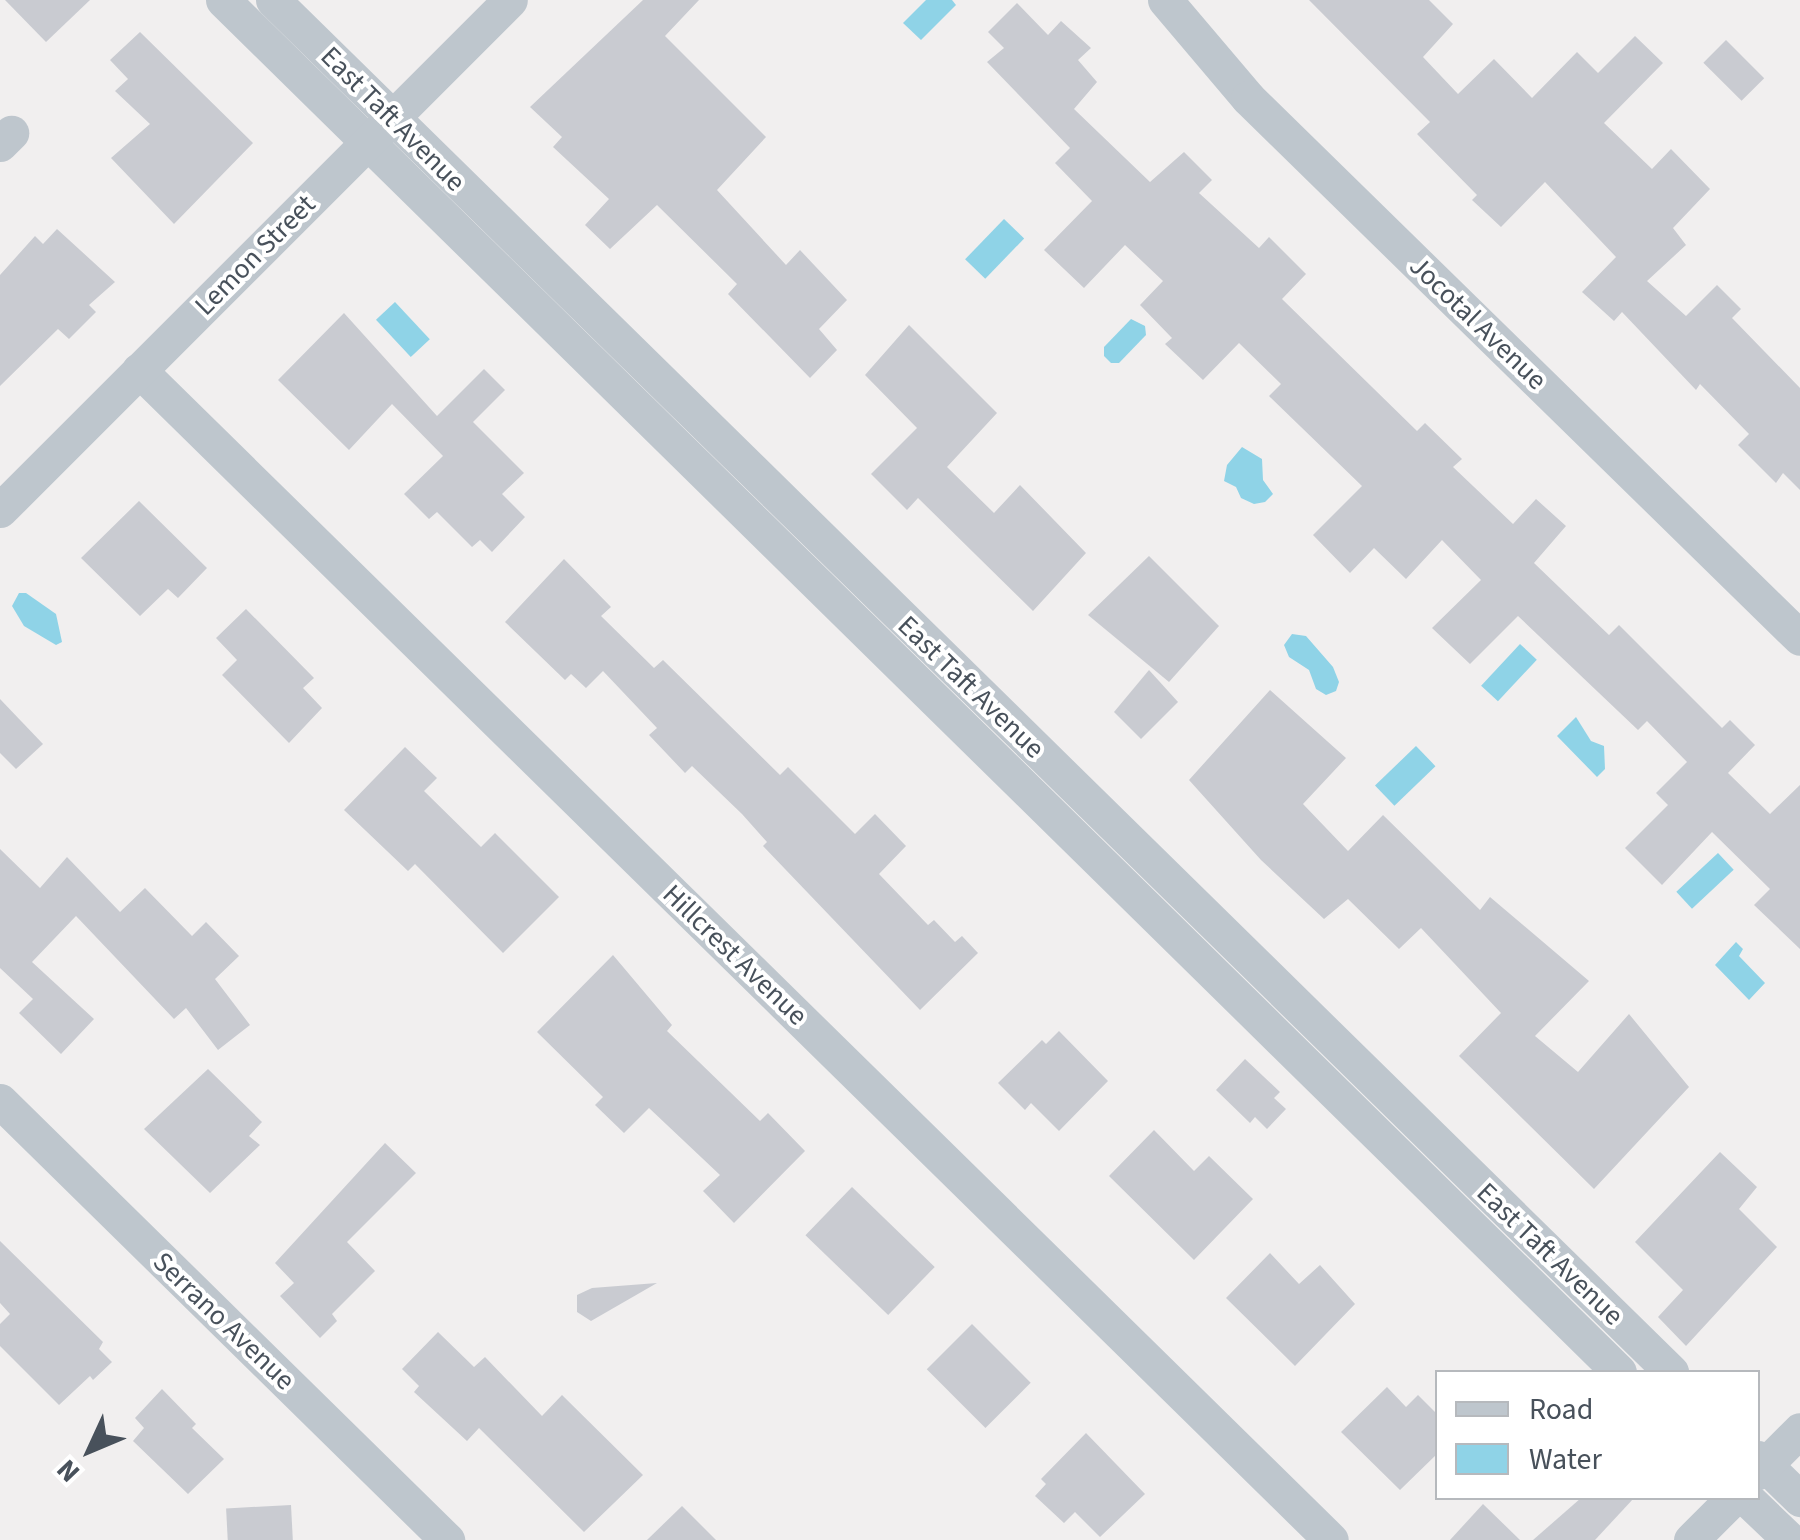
<!DOCTYPE html>
<html>
<head>
<meta charset="utf-8">
<style>
  body { margin:0 }
  #map { position:relative; width:1800px; height:1540px; overflow:hidden; background:#f1efef; font-family:"Source Sans 3",sans-serif }
  div>[style] { position:absolute }
  [style*='--x'] { left:calc(var(--x)*1px); top:calc(var(--y)*1px); width:calc(var(--w)*1px); rotate:calc(var(--a)*1deg) }
  .water>* { inset:0; background:#8fd3e7; transform-origin:0 0 }
  .building>* { inset:0; background:#c9cbd1; transform-origin:0 0 }
  .minor>* { height:35px; margin:-17.5px; padding:0 17.5px; transform-origin:17.5px; border-radius:17.5px; background:#bec6cd }
  span { translate:-50% -50%; white-space:nowrap; text-align:center; line-height:1.15; -webkit-text-stroke:8px #fff; paint-order:stroke }
  .street-label { font-size:28px; color:#48515b }
  .legend { position:absolute; left:1435px; top:1370px; width:325px; height:130px; box-sizing:border-box; background:#fff; border:2px solid #b6b9bd; margin:0; padding:12px 18px; list-style:none; font-size:30px; color:#48515b }
  .legend li { display:flex; align-items:center; gap:20px; height:50px }
  .legend b { width:50px; border:2px solid #b6b9bd }
  .north { position:absolute; left:40px; top:1400px; width:100px; height:100px; -webkit-text-stroke:8px #fff; paint-order:stroke; rotate:226deg; font-size:28px; font-weight:700; line-height:40px; text-align:center; color:#48515b }
  .north::after { content:''; display:block; margin:auto; width:35px; height:45px; background:#48515b; clip-path:polygon(50% 0,100% 100%,50% 72%,0 100%) }
</style>
</head>
<body>
<div id="map">
  <div class="water">
    <div style="clip-path:polygon(926px 0,952px 0,956px 5px,921px 40px,903px 23px)"></div>
    <div style="left:1004px;top:219px;width:28px;height:56px;rotate:44deg"></div>
    <div style="left:395px;top:302px;width:51px;height:26px;rotate:47deg"></div>
    <div style="clip-path:polygon(1131px 319px,1145px 326px,1146px 335px,1119px 363px,1111px 363px,1104px 356px,1104px 347px)"></div>
    <div style="clip-path:polygon(1242px 447px,1262px 459px,1263px 480px,1273px 494px,1265px 502px,1254px 504px,1241px 498px,1236px 487px,1224px 481px,1227px 465px)"></div>
    <div style="clip-path:polygon(19px 593px,26px 593px,56px 614px,62px 642px,56px 645px,24px 626px,12px 606px)"></div>
    <div style="clip-path:polygon(1292px 634px,1306px 636px,1333px 667px,1339px 682px,1336px 691px,1326px 695px,1316px 689px,1309px 670px,1289px 657px,1284px 645px)"></div>
    <div style="left:1520px;top:644px;width:23px;height:57px;rotate:43deg"></div>
    <div style="clip-path:polygon(1576px 717px,1591px 741px,1604px 746px,1605px 769px,1597px 777px,1557px 736px)"></div>
    <div style="left:1416px;top:746px;width:28px;height:57px;rotate:46deg"></div>
    <div style="left:1718px;top:853px;width:23px;height:57px;rotate:47deg"></div>
    <div style="clip-path:polygon(1736px 942px,1743px 949px,1739px 956px,1765px 983px,1749px 1000px,1715px 965px)"></div>
  </div>
  <div class="building">
    <div style="clip-path:polygon(5px 0,90px 0,46px 42px)"></div>
    <div style="clip-path:polygon(643px 0,699px 0,665px 36px,766px 137px,717px 190px,786px 265px,800px 250px,847px 300px,819px 329px,837px 350px,810px 378px,728px 294px,737px 284px,657px 205px,610px 249px,585px 225px,609px 199px,553px 147px,562px 137px,530px 107px)"></div>
    <div style="clip-path:polygon(1309px 0,1429px 0,1453px 24px,1423px 57px,1458px 94px,1494px 59px,1532px 98px,1577px 52px,1598px 73px,1635px 36px,1663px 63px,1604px 123px,1652px 169px,1671px 149px,1710px 189px,1673px 228px,1686px 245px,1647px 281px,1686px 316px,1717px 285px,1741px 309px,1732px 318px,1800px 388px,1800px 490px,1783px 473px,1776px 483px,1738px 445px,1749px 434px,1700px 384px,1696px 390px,1622px 312px,1614px 321px,1582px 292px,1616px 257px,1545px 182px,1501px 227px,1472px 200px,1477px 195px,1417px 134px,1430px 122px)"></div>
    <div style="clip-path:polygon(1017px 3px,1048px 35px,1061px 21px,1091px 48px,1078px 60px,1097px 82px,1074px 109px,1150px 182px,1184px 152px,1212px 180px,1199px 193px,1259px 248px,1269px 237px,1306px 274px,1282px 299px,1417px 431px,1425px 423px,1462px 459px,1453px 467px,1513px 524px,1536px 499px,1566px 526px,1534px 563px,1609px 635px,1619px 625px,1722px 728px,1730px 720px,1755px 745px,1728px 773px,1770px 814px,1800px 785px,1800px 949px,1754px 905px,1770px 889px,1712px 832px,1662px 885px,1625px 848px,1668px 805px,1656px 793px,1687px 762px,1647px 721px,1638px 730px,1518px 616px,1470px 664px,1432px 628px,1481px 580px,1442px 540px,1406px 579px,1374px 548px,1350px 573px,1313px 535px,1362px 486px,1269px 396px,1281px 384px,1239px 343px,1203px 380px,1165px 344px,1172px 338px,1140px 305px,1163px 281px,1125px 245px,1084px 288px,1044px 250px,1092px 201px,1055px 163px,1070px 148px,987px 62px,1004px 48px,988px 32px)"></div>
    <div style="clip-path:polygon(140px 32px,253px 143px,174px 224px,111px 158px,150px 124px,115px 91px,128px 79px,110px 60px)"></div>
    <div style="left:1726px;top:40px;width:54px;height:32px;rotate:45deg"></div>
    <div style="clip-path:polygon(57px 229px,115px 282px,89px 305px,96px 312px,69px 339px,58px 329px,0 386px,0 275px,35px 236px,43px 244px)"></div>
    <div style="clip-path:polygon(344px 313px,437px 416px,484px 369px,505px 390px,473px 422px,524px 473px,502px 494px,525px 517px,492px 552px,480px 540px,472px 547px,437px 512px,429px 519px,404px 494px,443px 456px,392px 404px,349px 450px,278px 380px)"></div>
    <div style="clip-path:polygon(909px 325px,997px 413px,947px 467px,994px 513px,1020px 485px,1086px 553px,1033px 611px,918px 498px,907px 510px,871px 474px,917px 428px,865px 375px)"></div>
    <div style="clip-path:polygon(139px 501px,207px 568px,178px 598px,168px 589px,140px 616px,81px 558px)"></div>
    <div style="clip-path:polygon(1149px 556px,1219px 626px,1169px 682px,1088px 615px)"></div>
    <div style="clip-path:polygon(564px 559px,611px 607px,601px 616px,654px 668px,663px 660px,780px 775px,788px 767px,855px 834px,875px 814px,906px 846px,879px 874px,928px 925px,934px 920px,955px 942px,962px 936px,978px 953px,920px 1010px,763px 846px,767px 842px,742px 814px,692px 766px,685px 773px,649px 735px,657px 728px,603px 671px,586px 688px,571px 674px,565px 680px,505px 622px)"></div>
    <div style="clip-path:polygon(246px 609px,314px 678px,303px 688px,322px 708px,289px 743px,222px 675px,237px 660px,216px 638px)"></div>
    <div style="clip-path:polygon(1149px 670px,1178px 702px,1141px 739px,1114px 712px)"></div>
    <div style="clip-path:polygon(1270px 690px,1346px 758px,1303px 804px,1348px 851px,1383px 815px,1480px 910px,1490px 897px,1589px 981px,1535px 1036px,1578px 1072px,1629px 1014px,1689px 1087px,1594px 1189px,1459px 1056px,1501px 1013px,1421px 928px,1399px 949px,1348px 899px,1324px 919px,1261px 860px,1189px 780px)"></div>
    <div style="clip-path:polygon(0 699px,43px 744px,16px 769px,0 753px)"></div>
    <div style="clip-path:polygon(405px 747px,437px 778px,424px 791px,481px 847px,495px 833px,559px 897px,503px 953px,415px 864px,408px 871px,344px 810px)"></div>
    <div style="clip-path:polygon(0 849px,40px 888px,67px 857px,120px 912px,145px 888px,192px 936px,206px 922px,239px 956px,215px 979px,250px 1025px,218px 1050px,186px 1008px,174px 1019px,76px 916px,32px 962px,94px 1019px,61px 1054px,19px 1013px,33px 999px,0 968px)"></div>
    <div style="clip-path:polygon(613px 955px,672px 1025px,667px 1031px,760px 1121px,768px 1113px,805px 1151px,734px 1223px,703px 1191px,720px 1175px,649px 1108px,624px 1133px,595px 1105px,603px 1097px,537px 1032px)"></div>
    <div style="clip-path:polygon(1059px 1031px,1108px 1081px,1059px 1131px,1031px 1103px,1025px 1110px,998px 1083px,1042px 1040px,1046px 1044px)"></div>
    <div style="clip-path:polygon(1245px 1059px,1280px 1092px,1274px 1098px,1286px 1109px,1267px 1129px,1255px 1117px,1250px 1123px,1216px 1090px)"></div>
    <div style="clip-path:polygon(208px 1069px,262px 1122px,249px 1136px,260px 1145px,210px 1193px,144px 1129px)"></div>
    <div style="clip-path:polygon(1154px 1130px,1194px 1171px,1209px 1156px,1253px 1199px,1194px 1260px,1109px 1176px)"></div>
    <div style="clip-path:polygon(385px 1143px,416px 1173px,347px 1242px,375px 1271px,332px 1314px,337px 1321px,320px 1338px,280px 1296px,294px 1283px,275px 1263px)"></div>
    <div style="clip-path:polygon(1720px 1152px,1757px 1187px,1739px 1209px,1777px 1247px,1686px 1346px,1658px 1317px,1683px 1290px,1635px 1242px)"></div>
    <div style="left:852px;top:1187px;width:115px;height:67px;rotate:44deg"></div>
    <div style="clip-path:polygon(0 1241px,103px 1342px,99px 1349px,112px 1362px,93px 1380px,90px 1376px,59px 1405px,0 1346px,0 1324px,10px 1314px,0 1303px)"></div>
    <div style="clip-path:polygon(1270px 1253px,1299px 1284px,1320px 1265px,1355px 1304px,1295px 1366px,1226px 1298px)"></div>
    <div style="clip-path:polygon(657px 1283px,591px 1321px,577px 1312px,577px 1295px,592px 1288px)"></div>
    <div style="left:972px;top:1324px;width:83px;height:64px;rotate:45deg"></div>
    <div style="clip-path:polygon(438px 1332px,474px 1367px,485px 1357px,542px 1416px,562px 1395px,643px 1475px,584px 1532px,479px 1428px,467px 1441px,414px 1392px,419px 1386px,402px 1369px)"></div>
    <div style="clip-path:polygon(1387px 1387px,1406px 1407px,1418px 1395px,1438px 1415px,1438px 1453px,1400px 1490px,1341px 1432px)"></div>
    <div style="clip-path:polygon(162px 1389px,196px 1424px,192px 1428px,224px 1459px,188px 1494px,133px 1441px,144px 1428px,135px 1418px)"></div>
    <div style="clip-path:polygon(1086px 1433px,1145px 1494px,1100px 1537px,1075px 1512px,1064px 1523px,1035px 1496px,1046px 1484px,1041px 1479px)"></div>
    <div style="clip-path:polygon(1581px 1498px,1634px 1498px,1595px 1540px,1533px 1540px)"></div>
    <div style="clip-path:polygon(1483px 1504px,1520px 1540px,1450px 1540px)"></div>
    <div style="left:291px;top:1505px;width:35px;height:65px;rotate:87deg"></div>
    <div style="clip-path:polygon(682px 1506px,716px 1540px,647px 1540px)"></div>
  </div>
  <div class="minor">
    <div style="--x:223;--y:0;--w:1957;--a:44.5"></div>
    <div style="--x:273;--y:0;--w:1959;--a:44.46"></div>
    <div style="--x:1165;--y:0;--w:128;--a:49.7"></div>
    <div style="--x:1248;--y:98;--w:772;--a:44.37"></div>
    <div style="--x:0;--y:144;--w:16;--a:-45"></div>
    <div style="--x:139;--y:370;--w:1670;--a:44.47"></div>
    <div style="--x:0;--y:510;--w:721;--a:-45"></div>
    <div style="--x:0;--y:1101;--w:627;--a:44.48"></div>
    <div style="--x:1758;--y:1458;--w:59;--a:44.3"></div>
    <div style="--x:1758;--y:1472;--w:59;--a:-45"></div>
    <div style="--x:1746;--y:1498;--w:61;--a:43.7"></div>
    <div style="--x:1691;--y:1540;--w:59;--a:-45"></div>
  </div>
  <div class="street-label">
    <span style="left:393px;top:119px;rotate:45deg">East Taft Avenue</span>
    <span style="left:255px;top:255px;rotate:-45deg">Lemon Street</span>
    <span style="left:1478px;top:323px;rotate:44deg">Jocotal Avenue</span>
    <span style="left:971px;top:687px;rotate:44deg">East Taft Avenue</span>
    <span style="left:735px;top:955px;rotate:44deg">Hillcrest Avenue</span>
    <span style="left:1550px;top:1254px;rotate:44deg">East Taft Avenue</span>
    <span style="left:224px;top:1321px;rotate:44deg">Serrano Avenue</span>
  </div>
  <ul class="legend">
  <li><b style="height:12px;background:#bec6cd"></b>Road</li>
  <li><b style="height:28px;background:#8fd3e7"></b>Water</li>
  </ul>
  <div class="north">N</div>
</div>
</body>
</html>
